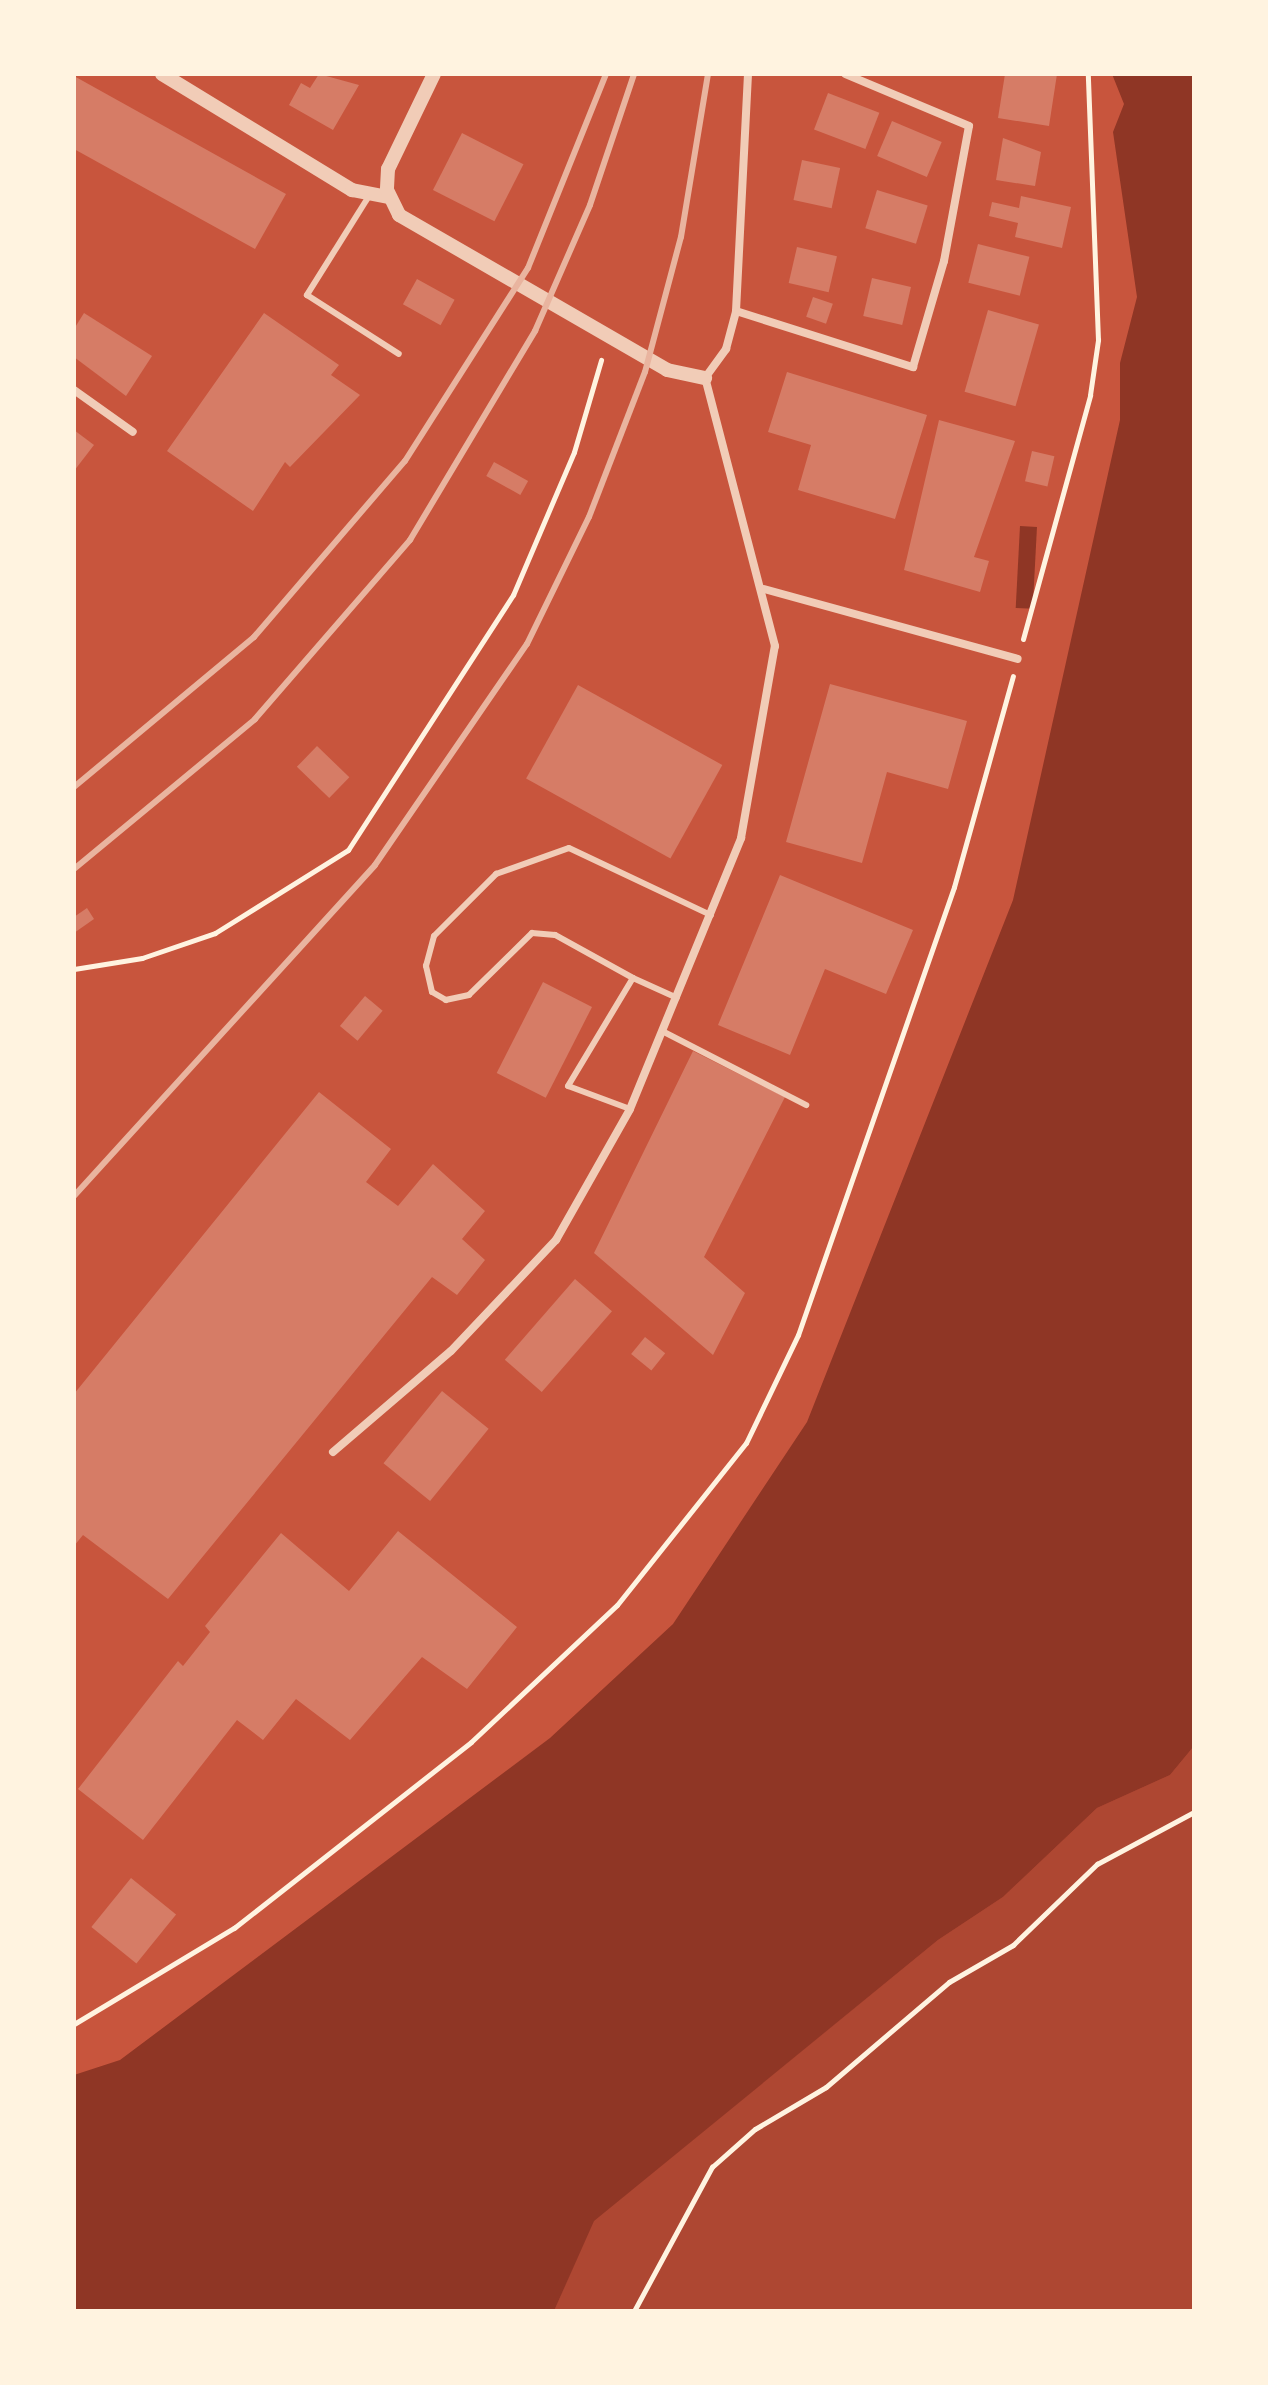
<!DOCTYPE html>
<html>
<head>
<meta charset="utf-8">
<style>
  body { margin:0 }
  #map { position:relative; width:1268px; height:2385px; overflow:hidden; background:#c8553d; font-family:Commissioner,sans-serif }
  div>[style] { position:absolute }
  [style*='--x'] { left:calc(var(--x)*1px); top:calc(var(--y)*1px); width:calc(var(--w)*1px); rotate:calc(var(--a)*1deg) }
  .green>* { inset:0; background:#ae4732 }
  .water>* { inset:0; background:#8f3625; transform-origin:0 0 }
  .building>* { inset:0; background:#d67c66; transform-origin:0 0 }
  .path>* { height:5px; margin:-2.5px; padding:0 2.5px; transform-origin:2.5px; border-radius:2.5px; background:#fff3e0 }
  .service>* { height:6px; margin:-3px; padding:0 3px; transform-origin:3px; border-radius:3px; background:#f1ccb7 }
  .minor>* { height:8px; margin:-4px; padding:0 4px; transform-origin:4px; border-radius:4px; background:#f1ccb7 }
  .tertiary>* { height:14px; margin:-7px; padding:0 7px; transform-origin:7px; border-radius:7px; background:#f1ccb7 }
  .rail>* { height:6px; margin:-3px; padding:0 3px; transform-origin:3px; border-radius:3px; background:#e9b49f }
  span { translate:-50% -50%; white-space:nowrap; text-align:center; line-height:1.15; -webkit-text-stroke:6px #fff3e0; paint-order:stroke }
  .frame { position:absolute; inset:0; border:76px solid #fff3e0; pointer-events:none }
</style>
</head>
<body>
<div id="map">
  <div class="green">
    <div style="clip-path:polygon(1194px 1746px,1194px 2311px,554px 2311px,593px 2221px,938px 1940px,1003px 1897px,1097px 1808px,1170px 1775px)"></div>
  </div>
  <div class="water">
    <div style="clip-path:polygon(1112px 74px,1194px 74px,1194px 1746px,1170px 1775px,1097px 1808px,1003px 1897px,938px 1940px,594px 2221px,554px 2311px,74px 2311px,74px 2075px,120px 2060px,550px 1738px,673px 1624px,807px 1422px,1013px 900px,1120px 420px,1120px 363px,1137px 297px,1113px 132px,1124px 104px)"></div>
    <div style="left:1020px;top:526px;width:17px;height:82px;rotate:3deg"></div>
  </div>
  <div class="building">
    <div style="clip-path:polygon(319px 74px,359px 85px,333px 130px,289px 105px,301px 83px,310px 88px)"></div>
    <div style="clip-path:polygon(1005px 74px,1057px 74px,1049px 126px,998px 118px)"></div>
    <div style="clip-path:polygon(74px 76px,286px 194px,255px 249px,74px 149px)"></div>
    <div style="left:828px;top:93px;width:55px;height:39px;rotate:21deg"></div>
    <div style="left:892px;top:121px;width:54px;height:38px;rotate:23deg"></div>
    <div style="left:462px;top:133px;width:69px;height:64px;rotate:27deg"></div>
    <div style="clip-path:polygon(1003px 138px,1041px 152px,1035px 186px,996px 180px)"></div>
    <div style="left:802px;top:160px;width:39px;height:41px;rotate:12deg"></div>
    <div style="left:877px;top:190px;width:53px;height:40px;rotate:17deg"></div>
    <div style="clip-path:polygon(1021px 196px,1071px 207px,1062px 248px,1015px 237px,1018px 223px,989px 216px,992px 202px,1019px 208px)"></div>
    <div style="left:978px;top:244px;width:53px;height:40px;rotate:14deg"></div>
    <div style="left:797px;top:247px;width:41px;height:37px;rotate:13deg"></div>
    <div style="left:872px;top:278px;width:40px;height:39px;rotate:13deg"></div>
    <div style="left:417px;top:279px;width:43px;height:29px;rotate:29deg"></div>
    <div style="left:813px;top:297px;width:21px;height:21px;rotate:19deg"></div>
    <div style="left:988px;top:310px;width:53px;height:85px;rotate:16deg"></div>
    <div style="clip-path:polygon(84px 313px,152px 356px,126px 396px,74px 357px,74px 329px)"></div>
    <div style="clip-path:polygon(264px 313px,339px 365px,331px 375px,360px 395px,290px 467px,285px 462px,253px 511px,167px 451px)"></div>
    <div style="clip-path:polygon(787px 372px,927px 415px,895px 519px,798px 490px,811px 445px,768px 432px)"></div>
    <div style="clip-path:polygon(939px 420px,1015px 441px,974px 557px,989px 561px,980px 592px,904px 570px)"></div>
    <div style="clip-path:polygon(74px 430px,94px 445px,74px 471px)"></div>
    <div style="left:1032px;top:451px;width:23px;height:31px;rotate:13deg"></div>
    <div style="left:494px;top:462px;width:39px;height:16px;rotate:29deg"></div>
    <div style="clip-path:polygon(830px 684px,967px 721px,948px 789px,887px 772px,862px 863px,786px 842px)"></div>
    <div style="left:578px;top:685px;width:165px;height:107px;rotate:29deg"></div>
    <div style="left:317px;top:746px;width:45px;height:29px;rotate:44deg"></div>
    <div style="clip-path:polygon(780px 875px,913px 930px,886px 994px,825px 969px,790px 1055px,718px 1025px)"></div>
    <div style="clip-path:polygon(87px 908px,94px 919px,74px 933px,74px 917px)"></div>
    <div style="left:543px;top:982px;width:55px;height:102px;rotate:27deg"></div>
    <div style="left:365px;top:996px;width:23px;height:39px;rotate:40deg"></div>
    <div style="clip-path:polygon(693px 1051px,785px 1097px,704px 1257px,745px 1293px,713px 1355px,594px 1253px)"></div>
    <div style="clip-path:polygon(319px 1092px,391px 1149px,366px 1182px,398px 1206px,433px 1164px,485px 1211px,462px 1239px,485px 1260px,457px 1295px,432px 1277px,168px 1599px,83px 1535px,74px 1546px,74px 1394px)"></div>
    <div style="left:575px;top:1279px;width:49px;height:107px;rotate:41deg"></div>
    <div style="left:645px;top:1337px;width:26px;height:22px;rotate:39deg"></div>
    <div style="left:442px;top:1391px;width:60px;height:93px;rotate:39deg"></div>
    <div style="clip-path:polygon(398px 1531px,517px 1627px,467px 1689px,422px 1657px,350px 1740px,296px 1699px,263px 1740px,237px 1720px,143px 1840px,78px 1789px,178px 1661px,183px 1666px,210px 1632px,205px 1626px,281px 1533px,349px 1591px)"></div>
    <div style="left:131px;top:1878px;width:58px;height:63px;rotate:39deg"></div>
  </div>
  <div class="path">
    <div style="--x:1023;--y:639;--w:253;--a:-74.6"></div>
    <div style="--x:1090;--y:395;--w:56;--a:-81.7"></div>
    <div style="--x:1098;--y:340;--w:266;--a:-92.2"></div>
    <div style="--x:74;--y:969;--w:69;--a:-9.2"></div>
    <div style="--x:142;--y:958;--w:77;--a:-18.9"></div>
    <div style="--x:215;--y:933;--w:157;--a:-32"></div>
    <div style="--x:348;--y:850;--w:304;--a:-57.1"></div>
    <div style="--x:513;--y:595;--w:155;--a:-66.9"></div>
    <div style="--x:574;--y:452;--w:96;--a:-73.6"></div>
    <div style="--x:74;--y:2024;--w:187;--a:-31"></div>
    <div style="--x:234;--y:1928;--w:301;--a:-38.1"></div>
    <div style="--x:471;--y:1742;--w:200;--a:-43.2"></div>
    <div style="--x:617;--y:1605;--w:207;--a:-51.5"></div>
    <div style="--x:746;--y:1443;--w:120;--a:-64.3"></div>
    <div style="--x:798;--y:1335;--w:474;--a:-70.8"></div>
    <div style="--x:954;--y:887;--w:219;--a:-74.4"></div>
    <div style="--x:634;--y:2311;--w:164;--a:-61.6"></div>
    <div style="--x:712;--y:2167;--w:57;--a:-41.5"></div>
    <div style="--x:755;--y:2129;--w:82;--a:-30.6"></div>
    <div style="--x:826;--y:2087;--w:162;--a:-40.5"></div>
    <div style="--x:949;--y:1982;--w:74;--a:-30"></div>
    <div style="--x:1013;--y:1945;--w:117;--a:-44"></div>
    <div style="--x:1097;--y:1864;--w:110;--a:-28.2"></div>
  </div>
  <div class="service">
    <div style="--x:369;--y:196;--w:117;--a:122.1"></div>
    <div style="--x:307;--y:295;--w:109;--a:32.7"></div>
    <div style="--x:633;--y:978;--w:89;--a:-151.1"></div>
    <div style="--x:555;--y:935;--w:23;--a:-175"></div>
    <div style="--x:532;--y:933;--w:88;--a:135.5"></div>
    <div style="--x:469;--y:995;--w:24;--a:168"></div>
    <div style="--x:446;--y:1000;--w:16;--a:-150"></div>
    <div style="--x:432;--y:992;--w:27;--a:-103"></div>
    <div style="--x:426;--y:966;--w:31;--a:-75"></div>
    <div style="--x:434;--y:936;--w:88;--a:-45"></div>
    <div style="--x:496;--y:874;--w:77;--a:-19.6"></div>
    <div style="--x:569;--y:848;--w:157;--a:25.3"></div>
    <div style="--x:664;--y:1032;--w:160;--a:27.2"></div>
    <div style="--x:630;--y:1109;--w:66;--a:-159.6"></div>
    <div style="--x:568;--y:1086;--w:126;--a:-59"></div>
    <div style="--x:633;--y:978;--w:48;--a:24.4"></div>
  </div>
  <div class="minor">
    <div style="--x:736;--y:311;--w:186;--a:17.6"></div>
    <div style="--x:913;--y:367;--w:110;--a:-73.7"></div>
    <div style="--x:944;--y:261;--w:137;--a:-79.5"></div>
    <div style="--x:969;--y:126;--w:134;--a:-157.2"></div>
    <div style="--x:74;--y:390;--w:72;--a:35.4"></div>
    <div style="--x:764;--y:589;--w:263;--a:15.4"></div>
    <div style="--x:333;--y:1452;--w:155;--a:-40.6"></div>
    <div style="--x:451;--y:1351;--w:153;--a:-46.6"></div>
    <div style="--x:556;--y:1240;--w:150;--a:-60.5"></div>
    <div style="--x:630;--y:1109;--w:293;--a:-67.7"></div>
    <div style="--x:741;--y:838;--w:195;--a:-80"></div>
    <div style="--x:775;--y:646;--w:277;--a:-104.6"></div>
    <div style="--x:705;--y:378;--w:36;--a:-54"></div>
    <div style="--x:726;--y:349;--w:39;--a:-75"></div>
    <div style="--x:736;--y:311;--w:237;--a:-87.1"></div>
  </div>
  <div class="tertiary">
    <div style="--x:162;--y:74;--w:223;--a:31.4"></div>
    <div style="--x:352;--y:190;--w:38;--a:11"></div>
    <div style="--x:434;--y:74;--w:106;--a:115.8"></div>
    <div style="--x:388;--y:169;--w:21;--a:93"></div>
    <div style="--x:387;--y:190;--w:28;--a:64"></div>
    <div style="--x:399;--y:215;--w:310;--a:30"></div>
    <div style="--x:667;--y:370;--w:39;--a:12"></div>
  </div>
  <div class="rail">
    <div style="--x:74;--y:787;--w:234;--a:-39.8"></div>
    <div style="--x:254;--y:637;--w:232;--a:-49.4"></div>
    <div style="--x:405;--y:461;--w:229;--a:-57.5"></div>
    <div style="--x:528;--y:268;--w:209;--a:-68.1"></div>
    <div style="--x:74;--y:869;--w:235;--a:-39.6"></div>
    <div style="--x:255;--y:719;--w:237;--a:-49.1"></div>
    <div style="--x:410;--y:540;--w:244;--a:-59.1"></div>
    <div style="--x:535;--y:331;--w:137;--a:-66.4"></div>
    <div style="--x:590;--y:205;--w:138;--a:-71.4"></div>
    <div style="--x:74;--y:1196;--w:447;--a:-47.7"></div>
    <div style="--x:375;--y:865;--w:268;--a:-55.5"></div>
    <div style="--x:527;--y:644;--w:141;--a:-64"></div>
    <div style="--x:589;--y:517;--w:155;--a:-68.9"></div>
    <div style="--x:645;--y:372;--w:140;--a:-75.1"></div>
    <div style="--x:681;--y:237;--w:165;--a:-80.6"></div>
  </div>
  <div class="frame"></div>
</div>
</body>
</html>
